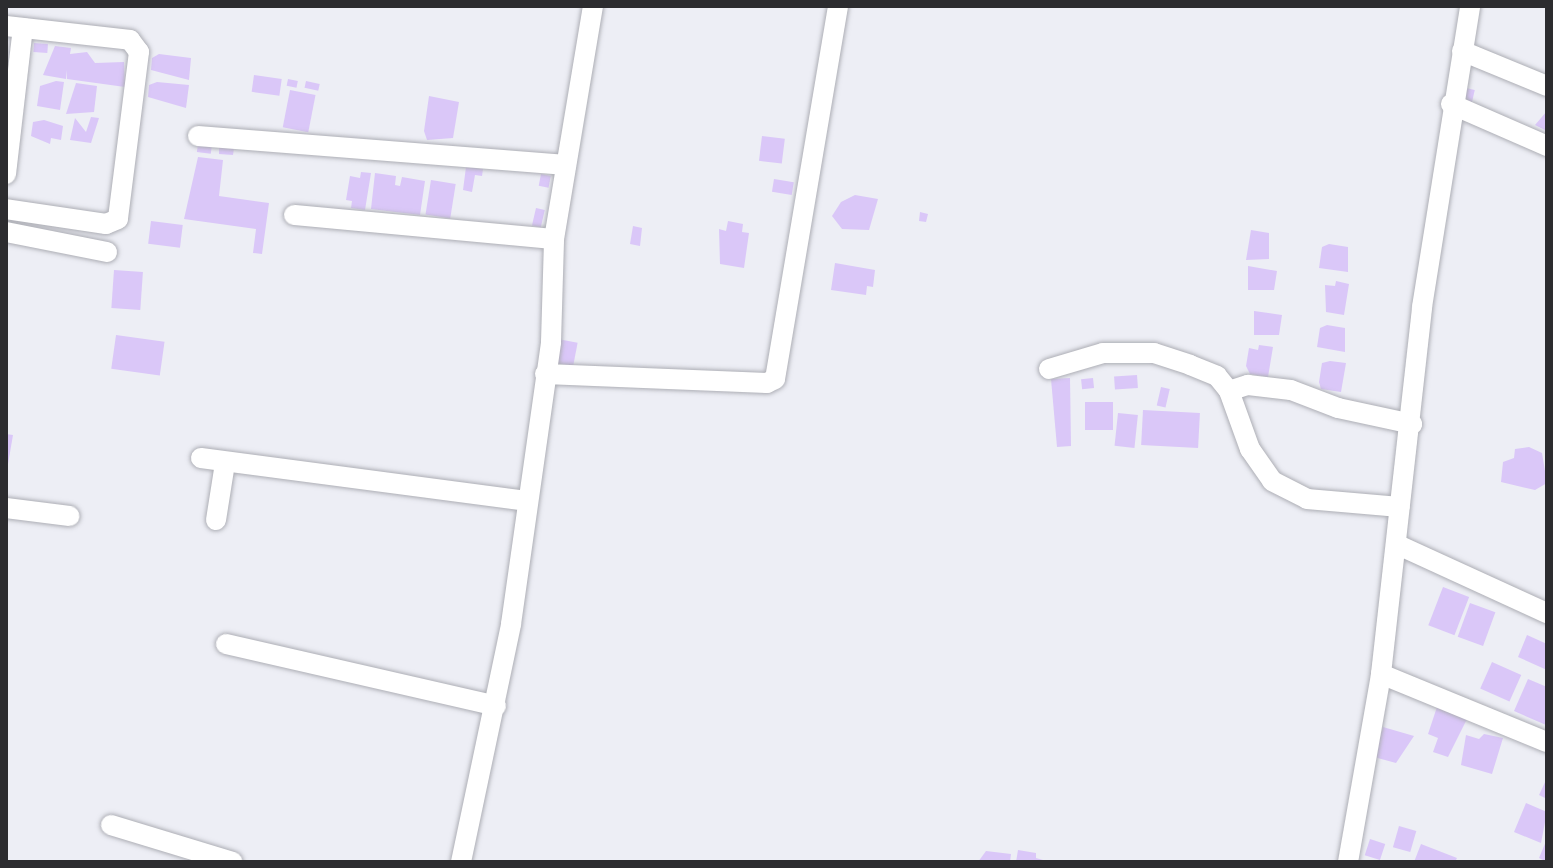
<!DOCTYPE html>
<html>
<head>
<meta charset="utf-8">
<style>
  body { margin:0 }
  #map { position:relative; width:1553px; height:868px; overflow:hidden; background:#edeef5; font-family:Inter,sans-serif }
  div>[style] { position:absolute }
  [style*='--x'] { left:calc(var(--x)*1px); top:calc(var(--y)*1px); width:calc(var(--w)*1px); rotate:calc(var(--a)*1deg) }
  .building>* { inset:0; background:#dac7f8; transform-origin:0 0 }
  .roads { filter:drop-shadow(0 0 2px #adaeb5) drop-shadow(0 0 2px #adaeb5) }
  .minor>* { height:20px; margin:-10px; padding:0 10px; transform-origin:10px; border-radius:10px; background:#fff }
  span { translate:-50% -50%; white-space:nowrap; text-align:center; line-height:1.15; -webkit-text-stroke:6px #fff; paint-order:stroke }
  .frame { position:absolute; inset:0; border:8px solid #2c2c2f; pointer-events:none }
</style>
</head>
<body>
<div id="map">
  <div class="building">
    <div style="left:34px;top:43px;width:14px;height:9px;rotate:4deg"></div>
    <div style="clip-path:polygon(55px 46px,71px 48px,70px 54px,87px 52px,95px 63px,124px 62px,125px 87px,67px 79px,67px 70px,66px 79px,43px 75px)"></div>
    <div style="clip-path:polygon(159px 54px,191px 58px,189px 80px,151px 70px,152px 58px)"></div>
    <div style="left:254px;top:75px;width:28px;height:17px;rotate:8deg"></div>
    <div style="left:288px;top:79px;width:10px;height:7px;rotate:11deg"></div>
    <div style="clip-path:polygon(56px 81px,64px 82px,60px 110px,37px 106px,40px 86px)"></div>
    <div style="left:306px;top:81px;width:14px;height:7px;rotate:12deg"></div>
    <div style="clip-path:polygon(157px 82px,189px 85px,186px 108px,148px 97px,149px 85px)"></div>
    <div style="clip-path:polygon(76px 83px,97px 86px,94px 112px,66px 114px)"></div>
    <div style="left:1466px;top:88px;width:9px;height:18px;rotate:13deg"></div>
    <div style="left:290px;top:90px;width:26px;height:38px;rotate:11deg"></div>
    <div style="clip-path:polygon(429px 96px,459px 102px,453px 138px,427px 140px,424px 131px)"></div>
    <div style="clip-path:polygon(1547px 111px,1547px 131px,1535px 125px)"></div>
    <div style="clip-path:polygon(91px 117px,99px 118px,91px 143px,70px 140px,75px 118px,86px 132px)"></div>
    <div style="clip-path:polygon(44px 120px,63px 126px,61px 140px,51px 138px,50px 144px,31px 136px,33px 122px)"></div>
    <div style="left:762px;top:136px;width:23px;height:25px;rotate:7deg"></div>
    <div style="left:198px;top:144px;width:14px;height:8px;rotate:8deg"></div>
    <div style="clip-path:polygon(219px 146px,234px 148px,233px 155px,219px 154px)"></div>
    <div style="clip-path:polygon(198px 157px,223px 160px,219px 196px,269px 203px,262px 254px,253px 253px,256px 229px,184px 219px)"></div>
    <div style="clip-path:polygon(466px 167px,483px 169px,482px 176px,475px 175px,472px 192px,463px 190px)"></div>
    <div style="clip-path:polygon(361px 172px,371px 173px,365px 210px,351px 208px,352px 201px,346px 200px,350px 176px,360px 178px)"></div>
    <div style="clip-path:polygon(375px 173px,396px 176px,395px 185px,400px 186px,402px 177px,425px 181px,420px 215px,371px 209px)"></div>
    <div style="left:541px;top:174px;width:10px;height:12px;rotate:11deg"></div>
    <div style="left:774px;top:179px;width:20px;height:13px;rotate:9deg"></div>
    <div style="left:431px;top:180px;width:25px;height:35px;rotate:9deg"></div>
    <div style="clip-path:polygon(855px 195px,878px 199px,869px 230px,842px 229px,832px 216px,841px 202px)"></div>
    <div style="left:536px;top:208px;width:9px;height:18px;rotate:13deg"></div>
    <div style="clip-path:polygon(920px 212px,928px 214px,926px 222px,919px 221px)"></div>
    <div style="left:151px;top:221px;width:32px;height:23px;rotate:7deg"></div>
    <div style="clip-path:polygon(728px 221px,743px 224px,742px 232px,749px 233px,744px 268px,720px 264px,719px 229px,726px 231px)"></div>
    <div style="clip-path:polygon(633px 226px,642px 228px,640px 246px,630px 244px)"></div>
    <div style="clip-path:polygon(1251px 230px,1269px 233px,1269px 259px,1246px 260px)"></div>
    <div style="clip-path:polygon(1329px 244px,1348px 247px,1348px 272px,1319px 268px,1322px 247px)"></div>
    <div style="clip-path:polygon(835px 263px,875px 270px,873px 287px,867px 286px,866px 295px,831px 290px)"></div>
    <div style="clip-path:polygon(1248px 266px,1277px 271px,1274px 290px,1248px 290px)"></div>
    <div style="left:114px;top:270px;width:29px;height:38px;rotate:4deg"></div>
    <div style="clip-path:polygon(1336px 281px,1349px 284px,1344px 315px,1326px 312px,1325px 285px,1335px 286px)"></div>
    <div style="clip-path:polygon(1254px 311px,1282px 315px,1279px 335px,1254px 335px)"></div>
    <div style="clip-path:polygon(1327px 325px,1345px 328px,1345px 352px,1317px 347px,1320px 328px)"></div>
    <div style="left:116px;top:335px;width:49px;height:34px;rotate:8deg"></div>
    <div style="left:558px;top:339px;width:20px;height:24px;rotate:11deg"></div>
    <div style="clip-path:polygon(1259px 345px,1273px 347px,1268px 377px,1250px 374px,1246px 366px,1249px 348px,1258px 350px)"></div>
    <div style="clip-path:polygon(1330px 361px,1346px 363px,1341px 392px,1321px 389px,1319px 382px,1322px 363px)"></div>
    <div style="left:1137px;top:375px;width:13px;height:23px;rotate:86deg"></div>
    <div style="clip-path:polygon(1070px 378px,1071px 446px,1057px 447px,1051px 379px)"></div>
    <div style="left:1093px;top:378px;width:10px;height:12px;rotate:84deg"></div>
    <div style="left:1161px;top:387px;width:9px;height:19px;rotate:13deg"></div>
    <div style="left:1113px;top:402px;width:28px;height:28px;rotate:90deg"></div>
    <div style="left:1143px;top:410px;width:57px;height:35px;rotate:3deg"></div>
    <div style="left:1118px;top:413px;width:20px;height:33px;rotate:6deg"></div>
    <div style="clip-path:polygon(6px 434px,13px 435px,8px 464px,6px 463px)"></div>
    <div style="clip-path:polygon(1529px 447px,1542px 453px,1547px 483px,1535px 490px,1501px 482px,1503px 462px,1514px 458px,1515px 449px)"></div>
    <div style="left:1443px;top:587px;width:28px;height:41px;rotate:21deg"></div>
    <div style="left:1470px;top:603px;width:27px;height:36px;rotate:20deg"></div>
    <div style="clip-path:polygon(1527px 635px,1547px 644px,1547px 670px,1518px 657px)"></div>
    <div style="left:1492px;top:662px;width:32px;height:29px;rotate:24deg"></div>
    <div style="clip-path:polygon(1528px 679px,1547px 687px,1546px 725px,1514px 711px)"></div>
    <div style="clip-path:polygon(1437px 707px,1468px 717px,1448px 757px,1433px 752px,1438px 738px,1428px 734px)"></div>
    <div style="clip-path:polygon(1383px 727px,1414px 736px,1396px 763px,1374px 757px)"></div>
    <div style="clip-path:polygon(1484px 734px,1503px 738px,1492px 774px,1461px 765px,1466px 735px,1479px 739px)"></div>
    <div style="clip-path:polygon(1547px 778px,1547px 799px,1539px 795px)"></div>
    <div style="clip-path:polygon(1526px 803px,1547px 812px,1541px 843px,1514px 832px)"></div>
    <div style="left:1399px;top:826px;width:18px;height:22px;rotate:16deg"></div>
    <div style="left:1370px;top:839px;width:16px;height:17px;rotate:18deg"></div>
    <div style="clip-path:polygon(1547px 839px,1547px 862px,1539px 858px)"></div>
    <div style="clip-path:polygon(1421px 844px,1457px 858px,1455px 862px,1414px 862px)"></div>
    <div style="clip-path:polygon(1018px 850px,1036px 853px,1036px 858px,1050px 862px,1016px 862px)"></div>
    <div style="clip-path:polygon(986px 851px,1011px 854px,1010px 862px,978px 862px)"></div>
  </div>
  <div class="roads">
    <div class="minor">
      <div style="--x:6;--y:26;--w:125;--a:6.4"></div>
      <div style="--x:130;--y:40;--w:15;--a:53"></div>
      <div style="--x:139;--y:52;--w:168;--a:97.2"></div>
      <div style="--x:118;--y:219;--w:13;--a:157"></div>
      <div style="--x:106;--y:224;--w:101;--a:-171.5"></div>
      <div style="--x:1462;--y:51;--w:92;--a:22.4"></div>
      <div style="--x:1451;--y:104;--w:105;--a:23.6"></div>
      <div style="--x:198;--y:136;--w:369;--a:4.5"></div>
      <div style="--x:6;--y:174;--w:147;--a:-83.4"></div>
      <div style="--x:294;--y:215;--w:261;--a:5.3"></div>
      <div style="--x:6;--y:232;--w:103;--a:11.2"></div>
      <div style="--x:1049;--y:369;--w:56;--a:-16.5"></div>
      <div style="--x:1103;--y:353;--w:51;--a:0"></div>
      <div style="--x:1154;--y:353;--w:38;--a:18"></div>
      <div style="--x:1190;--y:365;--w:29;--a:22"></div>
      <div style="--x:1217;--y:376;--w:19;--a:51"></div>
      <div style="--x:1229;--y:391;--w:62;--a:70.1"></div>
      <div style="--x:1250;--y:449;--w:39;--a:55"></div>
      <div style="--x:1272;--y:481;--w:39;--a:27"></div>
      <div style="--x:1307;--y:499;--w:93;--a:4.9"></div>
      <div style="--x:545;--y:374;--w:222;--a:2.3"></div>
      <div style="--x:767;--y:383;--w:9;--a:-27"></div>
      <div style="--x:775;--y:379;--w:378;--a:-80.4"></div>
      <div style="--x:1229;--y:391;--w:20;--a:-18"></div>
      <div style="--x:1248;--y:385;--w:43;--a:6.6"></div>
      <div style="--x:1291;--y:390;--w:50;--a:21"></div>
      <div style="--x:1338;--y:408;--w:76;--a:12.2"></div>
      <div style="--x:201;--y:458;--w:328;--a:7.5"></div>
      <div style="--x:6;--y:508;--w:64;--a:7.2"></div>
      <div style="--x:216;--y:520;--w:58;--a:-81"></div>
      <div style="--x:1396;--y:544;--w:166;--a:24.6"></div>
      <div style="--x:226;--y:644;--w:277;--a:12.9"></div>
      <div style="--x:1381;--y:674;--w:179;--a:22.3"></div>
      <div style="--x:111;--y:825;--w:127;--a:16.9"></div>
      <div style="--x:461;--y:862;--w:243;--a:-78.1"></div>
      <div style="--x:511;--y:624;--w:285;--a:-81.9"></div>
      <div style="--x:551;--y:342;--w:103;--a:-88.3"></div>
      <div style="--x:554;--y:239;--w:236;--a:-80.5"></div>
      <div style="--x:1348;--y:862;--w:191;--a:-80"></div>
      <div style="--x:1381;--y:674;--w:369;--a:-83.6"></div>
      <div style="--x:1422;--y:307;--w:305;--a:-80.9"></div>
    </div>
  </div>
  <div class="frame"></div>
</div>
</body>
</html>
